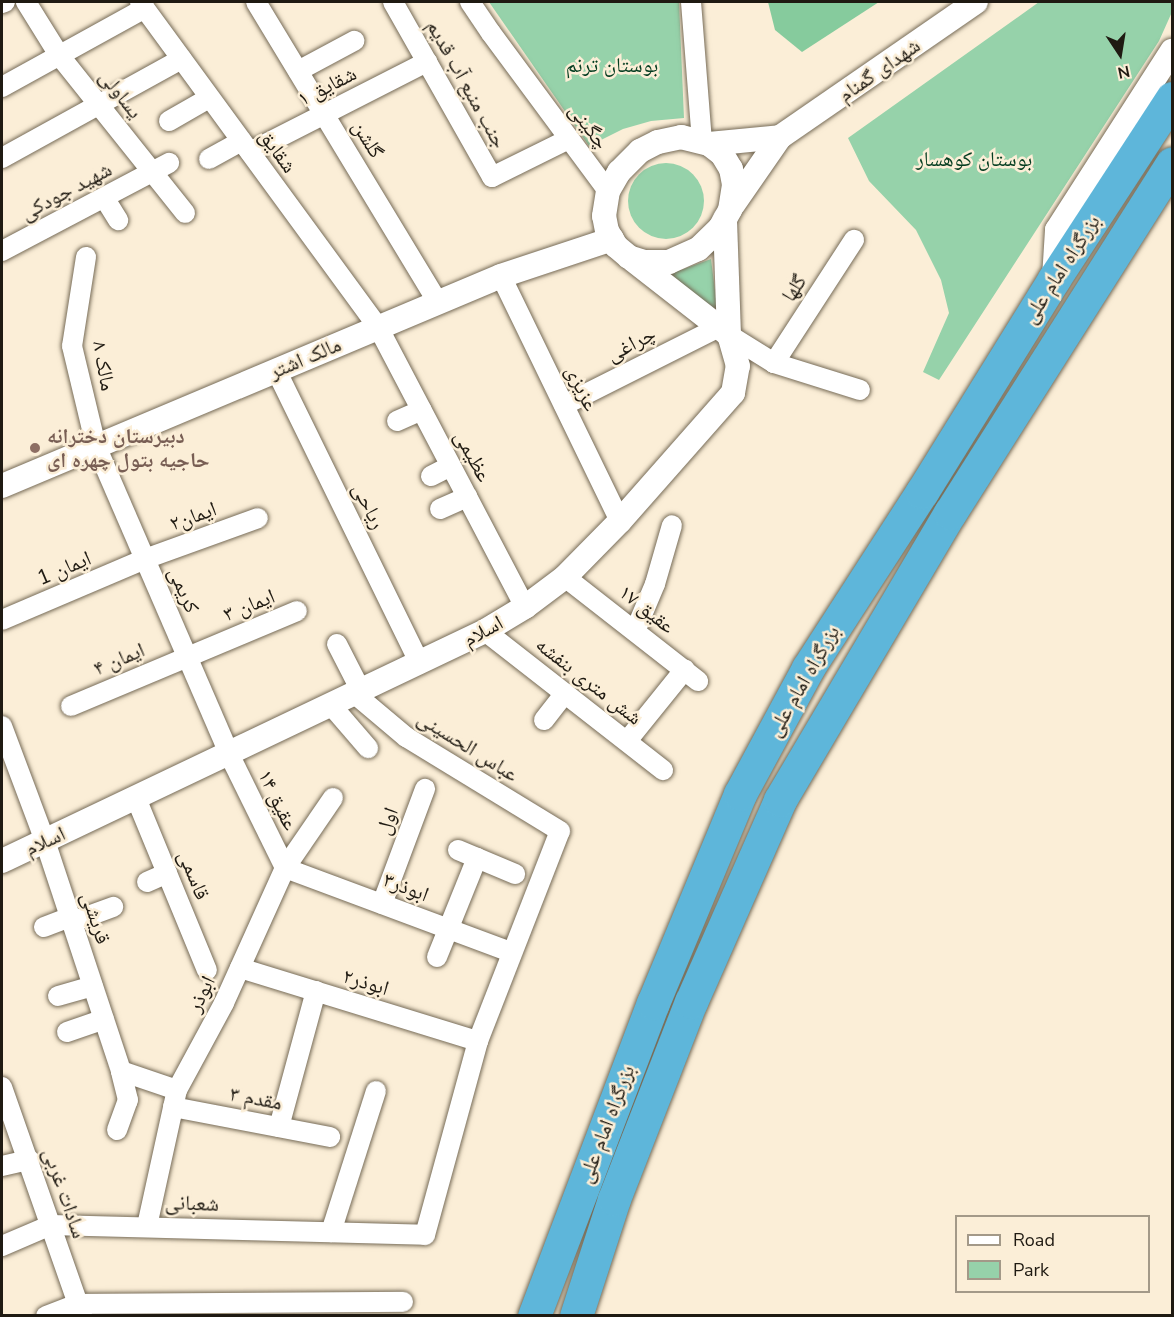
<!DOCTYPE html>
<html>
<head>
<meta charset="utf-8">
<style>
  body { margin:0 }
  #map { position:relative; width:1174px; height:1317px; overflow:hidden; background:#fbeed7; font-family:"Nunito Sans","Noto Naskh Arabic",sans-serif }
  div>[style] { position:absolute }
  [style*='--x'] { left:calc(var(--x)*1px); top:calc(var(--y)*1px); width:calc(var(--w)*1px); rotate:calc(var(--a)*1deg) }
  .green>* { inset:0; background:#96d2aa }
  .round { border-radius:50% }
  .forest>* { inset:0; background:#86cb9d }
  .roads { filter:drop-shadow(0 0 2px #766b57) drop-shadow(0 0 2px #766b57) }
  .minor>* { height:20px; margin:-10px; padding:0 10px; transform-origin:10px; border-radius:10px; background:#fff }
  .tertiary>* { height:24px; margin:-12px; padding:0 12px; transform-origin:12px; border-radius:12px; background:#fff }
  .trunk>* { height:33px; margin:-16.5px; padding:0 16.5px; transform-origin:16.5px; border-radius:16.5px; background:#5eb6da }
  .dots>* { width:16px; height:16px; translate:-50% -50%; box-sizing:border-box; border:3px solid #fbeed7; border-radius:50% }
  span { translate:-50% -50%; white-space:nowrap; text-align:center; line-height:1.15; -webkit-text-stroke:5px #fbeed7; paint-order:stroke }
  .park-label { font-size:21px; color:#043d20 }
  .street-label { font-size:21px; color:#1f1a12 }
  .education-label { font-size:21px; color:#785e54; font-weight:700 }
  .left { translate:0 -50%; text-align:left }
  .frame { position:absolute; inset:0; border:3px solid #1f1a12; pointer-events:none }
  .legend { position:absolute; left:955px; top:1215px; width:195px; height:78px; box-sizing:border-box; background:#fbeed7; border:2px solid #a39988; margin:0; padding:8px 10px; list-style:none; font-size:18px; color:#1f1a12 }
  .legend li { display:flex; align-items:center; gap:12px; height:30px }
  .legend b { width:30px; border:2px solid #a39988 }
  .north { position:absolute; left:1090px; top:24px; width:60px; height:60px; -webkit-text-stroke:4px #fbeed7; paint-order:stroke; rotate:168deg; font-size:16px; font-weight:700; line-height:24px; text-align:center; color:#1f1a12 }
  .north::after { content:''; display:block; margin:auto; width:21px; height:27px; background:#1f1a12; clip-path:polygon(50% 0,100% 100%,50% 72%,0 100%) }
</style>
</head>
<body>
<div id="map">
  <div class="green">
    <div style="clip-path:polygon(489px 2px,679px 2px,684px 118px,651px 121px,623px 129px,589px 146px)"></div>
    <div style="clip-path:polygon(1039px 2px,1172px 2px,1172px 12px,1159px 41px,939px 380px,923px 372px,949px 313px,941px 280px,916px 230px,869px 181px,848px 138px)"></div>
    <div class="round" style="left:628px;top:163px;width:76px;height:76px"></div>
    <div style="clip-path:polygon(711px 259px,718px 315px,667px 275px)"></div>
  </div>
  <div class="forest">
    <div style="clip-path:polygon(768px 2px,879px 2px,802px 52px,775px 30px)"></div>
  </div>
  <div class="roads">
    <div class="minor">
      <div style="--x:26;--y:2;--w:62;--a:58.1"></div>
      <div style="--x:59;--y:55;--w:202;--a:51.4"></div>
      <div style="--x:140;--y:2;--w:403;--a:53.8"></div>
      <div style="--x:378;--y:327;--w:316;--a:62.3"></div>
      <div style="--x:256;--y:2;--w:351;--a:58.8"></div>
      <div style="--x:393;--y:2;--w:201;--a:60.5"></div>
      <div style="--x:492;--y:177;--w:86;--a:-26.3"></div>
      <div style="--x:470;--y:2;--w:37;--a:56"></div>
      <div style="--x:491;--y:33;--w:197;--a:53.5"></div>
      <div style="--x:691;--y:2;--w:139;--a:85.5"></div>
      <div style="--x:2;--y:3;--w:3;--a:-18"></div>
      <div style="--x:298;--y:71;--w:64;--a:-28.2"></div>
      <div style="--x:2;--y:87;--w:163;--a:-28.9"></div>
      <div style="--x:169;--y:121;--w:46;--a:-29.9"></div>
      <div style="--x:250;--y:152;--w:199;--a:-27"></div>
      <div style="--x:2;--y:158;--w:205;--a:-28.9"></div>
      <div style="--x:209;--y:159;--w:37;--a:-29"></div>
      <div style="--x:105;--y:199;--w:25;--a:58"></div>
      <div style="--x:2;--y:251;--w:189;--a:-27.8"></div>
      <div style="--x:86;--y:257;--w:90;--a:98.9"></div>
      <div style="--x:72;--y:346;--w:103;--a:76.5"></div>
      <div style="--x:96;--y:446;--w:335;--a:66.6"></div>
      <div style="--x:229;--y:754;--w:127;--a:63.8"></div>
      <div style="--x:501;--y:276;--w:272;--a:64.1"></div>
      <div style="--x:729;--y:335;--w:53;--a:31.9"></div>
      <div style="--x:774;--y:363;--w:90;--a:17.4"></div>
      <div style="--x:774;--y:363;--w:147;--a:-57"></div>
      <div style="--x:276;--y:370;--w:327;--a:63.9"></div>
      <div style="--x:564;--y:405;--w:174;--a:-26.7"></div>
      <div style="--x:397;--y:421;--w:27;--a:-24"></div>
      <div style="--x:431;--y:476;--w:22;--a:-27"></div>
      <div style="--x:440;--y:509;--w:30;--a:-24"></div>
      <div style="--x:565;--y:577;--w:169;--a:38"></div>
      <div style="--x:2;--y:620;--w:155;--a:-23.1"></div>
      <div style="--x:145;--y:559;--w:120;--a:-19.9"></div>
      <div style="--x:636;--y:629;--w:49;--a:-67.1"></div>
      <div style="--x:655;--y:584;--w:61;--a:-73.9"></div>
      <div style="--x:485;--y:631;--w:226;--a:38"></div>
      <div style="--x:337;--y:644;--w:53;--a:62.9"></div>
      <div style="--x:331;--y:705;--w:57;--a:49.3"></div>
      <div style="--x:71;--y:706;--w:245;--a:-22.8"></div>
      <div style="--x:544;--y:720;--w:34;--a:-52"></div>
      <div style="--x:2;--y:726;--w:123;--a:69.5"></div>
      <div style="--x:45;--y:841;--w:242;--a:71.7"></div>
      <div style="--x:121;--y:1071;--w:59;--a:18.7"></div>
      <div style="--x:627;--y:741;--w:92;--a:-51.1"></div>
      <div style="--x:136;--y:798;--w:186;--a:67.6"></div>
      <div style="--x:458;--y:850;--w:62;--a:22.8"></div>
      <div style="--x:285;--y:868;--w:241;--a:20.4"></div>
      <div style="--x:147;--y:882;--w:22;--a:-24"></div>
      <div style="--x:382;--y:904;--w:123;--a:-69.5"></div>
      <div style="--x:72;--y:922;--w:44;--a:-20.1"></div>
      <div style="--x:44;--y:927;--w:28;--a:-21"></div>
      <div style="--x:437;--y:957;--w:107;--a:-68"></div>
      <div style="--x:240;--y:968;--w:249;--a:17.1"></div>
      <div style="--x:58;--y:996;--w:36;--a:-16"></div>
      <div style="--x:67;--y:1032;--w:39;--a:-19"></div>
      <div style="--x:2;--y:1087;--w:243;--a:70.7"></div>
      <div style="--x:173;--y:1107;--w:160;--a:10.8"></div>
      <div style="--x:279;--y:1127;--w:141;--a:-74.8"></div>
      <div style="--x:117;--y:1130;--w:32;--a:-70"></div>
      <div style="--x:128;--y:1100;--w:30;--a:-104"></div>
      <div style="--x:2;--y:1166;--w:28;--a:-13"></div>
      <div style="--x:147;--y:1226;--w:139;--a:-77.6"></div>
      <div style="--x:177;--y:1090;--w:99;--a:-61.6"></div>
      <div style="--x:224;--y:1003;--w:148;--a:-65.7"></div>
      <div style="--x:285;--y:868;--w:85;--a:-55.6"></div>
      <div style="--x:331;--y:1232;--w:148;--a:-72.3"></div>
      <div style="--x:2;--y:1246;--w:53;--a:-23.2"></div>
      <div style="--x:51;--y:1225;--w:374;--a:1.5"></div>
      <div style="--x:425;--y:1235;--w:201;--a:-74.7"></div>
      <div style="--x:478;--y:1041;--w:225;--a:-68.7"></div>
      <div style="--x:560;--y:831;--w:180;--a:-148.6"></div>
      <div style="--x:406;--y:737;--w:67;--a:-139.9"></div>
      <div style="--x:46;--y:1316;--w:34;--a:-21"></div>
      <div style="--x:78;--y:1304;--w:325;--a:-0.4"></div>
    </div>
    <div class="tertiary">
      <div style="--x:681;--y:137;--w:29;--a:14"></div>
      <div style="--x:709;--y:144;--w:16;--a:38"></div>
      <div style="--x:722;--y:154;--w:17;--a:59"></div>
      <div style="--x:731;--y:169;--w:16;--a:79"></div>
      <div style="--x:734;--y:185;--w:25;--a:99"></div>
      <div style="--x:730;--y:210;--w:21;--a:119"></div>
      <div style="--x:720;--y:228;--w:30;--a:136"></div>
      <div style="--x:698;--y:249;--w:32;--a:156"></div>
      <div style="--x:669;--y:262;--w:25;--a:180"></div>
      <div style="--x:644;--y:262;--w:16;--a:-162"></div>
      <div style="--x:629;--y:257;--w:17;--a:-140"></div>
      <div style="--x:616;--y:246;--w:17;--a:-121"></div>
      <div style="--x:607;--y:231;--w:15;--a:-101"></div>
      <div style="--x:604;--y:216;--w:25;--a:-81"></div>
      <div style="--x:608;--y:191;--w:22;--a:-60"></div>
      <div style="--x:619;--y:172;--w:30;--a:-45"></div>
      <div style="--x:640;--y:151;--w:20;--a:-27"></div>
      <div style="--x:658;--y:142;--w:24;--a:-12"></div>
      <div style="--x:709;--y:144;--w:71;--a:-5.6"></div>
      <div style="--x:733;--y:205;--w:83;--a:-55.3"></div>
      <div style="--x:780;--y:137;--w:238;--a:-34.6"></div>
      <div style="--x:633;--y:260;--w:122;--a:38"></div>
      <div style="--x:1054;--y:278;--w:48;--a:-86.4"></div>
      <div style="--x:1057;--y:230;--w:213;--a:-57.3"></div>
      <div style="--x:2;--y:486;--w:541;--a:-22.82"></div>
      <div style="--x:501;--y:276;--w:117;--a:-18.4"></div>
      <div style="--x:2;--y:861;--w:535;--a:-25.46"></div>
      <div style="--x:485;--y:631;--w:47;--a:-31"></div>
      <div style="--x:525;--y:607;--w:50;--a:-36.9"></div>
      <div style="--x:565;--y:577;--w:78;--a:-45.5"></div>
      <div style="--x:620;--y:521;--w:171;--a:-48.6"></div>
      <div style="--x:733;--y:393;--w:27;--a:-80"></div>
      <div style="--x:738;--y:366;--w:32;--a:-106"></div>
      <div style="--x:729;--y:335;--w:116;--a:-92"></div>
    </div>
    <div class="trunk">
      <div style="--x:534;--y:1316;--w:335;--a:-69.2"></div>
      <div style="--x:653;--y:1003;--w:226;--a:-67.4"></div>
      <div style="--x:740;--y:794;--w:143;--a:-61.6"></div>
      <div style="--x:808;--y:668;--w:210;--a:-57.1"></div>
      <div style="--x:922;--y:492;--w:251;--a:-58.2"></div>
      <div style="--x:1054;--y:279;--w:216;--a:-56.9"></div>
      <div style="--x:576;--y:1316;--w:123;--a:-72"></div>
      <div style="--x:614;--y:1199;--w:212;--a:-68.7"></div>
      <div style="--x:691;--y:1002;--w:221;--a:-66.2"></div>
      <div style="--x:780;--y:800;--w:334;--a:-59.4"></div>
      <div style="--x:950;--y:513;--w:414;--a:-57.6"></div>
    </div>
  </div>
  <div class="dots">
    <div style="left:35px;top:448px;background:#8d6e63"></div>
  </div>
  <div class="park-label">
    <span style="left:612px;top:65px">بوستان ترنم</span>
    <span style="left:974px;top:159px">بوستان کوهسار</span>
  </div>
  <div class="street-label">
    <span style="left:879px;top:70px;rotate:-35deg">شهدای گمنام</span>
    <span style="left:467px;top:84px;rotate:61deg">جنب منبع آب قدیم</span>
    <span style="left:327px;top:86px;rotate:-27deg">شقایق ۱</span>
    <span style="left:121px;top:94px;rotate:52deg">یساولی</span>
    <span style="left:589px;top:126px;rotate:53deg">چگینی</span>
    <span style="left:368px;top:139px;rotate:59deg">گلشن</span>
    <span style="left:278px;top:151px;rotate:54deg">شقایق</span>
    <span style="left:66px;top:191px;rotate:-28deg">شهید جودکی</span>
    <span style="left:1061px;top:269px;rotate:-57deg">بزرگراه امام علی</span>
    <span style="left:794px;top:288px;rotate:-57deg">گلها</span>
    <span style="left:631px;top:344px;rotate:-27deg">چراغی</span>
    <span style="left:305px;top:358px;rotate:-23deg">مالک اشتر</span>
    <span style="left:104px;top:366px;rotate:80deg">مالک ۸</span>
    <span style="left:582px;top:388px;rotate:64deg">عزیزی</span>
    <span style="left:473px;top:456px;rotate:62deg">عظیمی</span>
    <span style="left:369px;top:506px;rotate:64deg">ریاحی</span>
    <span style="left:193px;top:516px;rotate:-20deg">ایمان۲</span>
    <span style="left:64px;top:568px;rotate:-23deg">ایمان 1</span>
    <span style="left:184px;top:590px;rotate:67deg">کریمی</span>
    <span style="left:249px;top:605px;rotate:-22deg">ایمان ۳</span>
    <span style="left:647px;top:609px;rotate:38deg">عقیق ۱۷</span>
    <span style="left:483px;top:631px;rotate:-29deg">اسلام</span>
    <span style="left:119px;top:659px;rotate:-23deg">ایمان ۴</span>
    <span style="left:589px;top:681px;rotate:38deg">شش متری بنفشه</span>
    <span style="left:803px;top:681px;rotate:-60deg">بزرگراه امام علی</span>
    <span style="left:468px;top:746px;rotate:32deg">عباس الحسینی</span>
    <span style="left:278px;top:800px;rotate:64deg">عقیق ۱۴</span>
    <span style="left:387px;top:821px;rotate:-69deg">اول</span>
    <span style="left:45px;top:841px;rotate:-25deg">اسلام</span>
    <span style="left:194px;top:875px;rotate:68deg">قاسمی</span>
    <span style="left:406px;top:887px;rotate:21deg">ابوذر۳</span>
    <span style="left:96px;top:918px;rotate:72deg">قریشی</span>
    <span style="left:366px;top:982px;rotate:17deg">ابوذر۲</span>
    <span style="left:201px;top:994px;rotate:-64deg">ابوذر</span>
    <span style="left:256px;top:1098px;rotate:11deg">مقدم ۳</span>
    <span style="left:606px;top:1124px;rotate:-69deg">بزرگراه امام علی</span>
    <span style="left:65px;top:1193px;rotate:71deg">سادات غربی</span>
    <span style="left:192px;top:1203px;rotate:2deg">شعبانی</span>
  </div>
  <div class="education-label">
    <span class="left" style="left:47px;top:448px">دبیرستان دخترانه<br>حاجیه بتول چهره ای</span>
  </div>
  <div class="frame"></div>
  <ul class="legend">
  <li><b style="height:8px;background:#fff"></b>Road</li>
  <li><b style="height:16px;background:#96d2aa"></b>Park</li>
  </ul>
  <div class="north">N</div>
</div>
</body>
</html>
